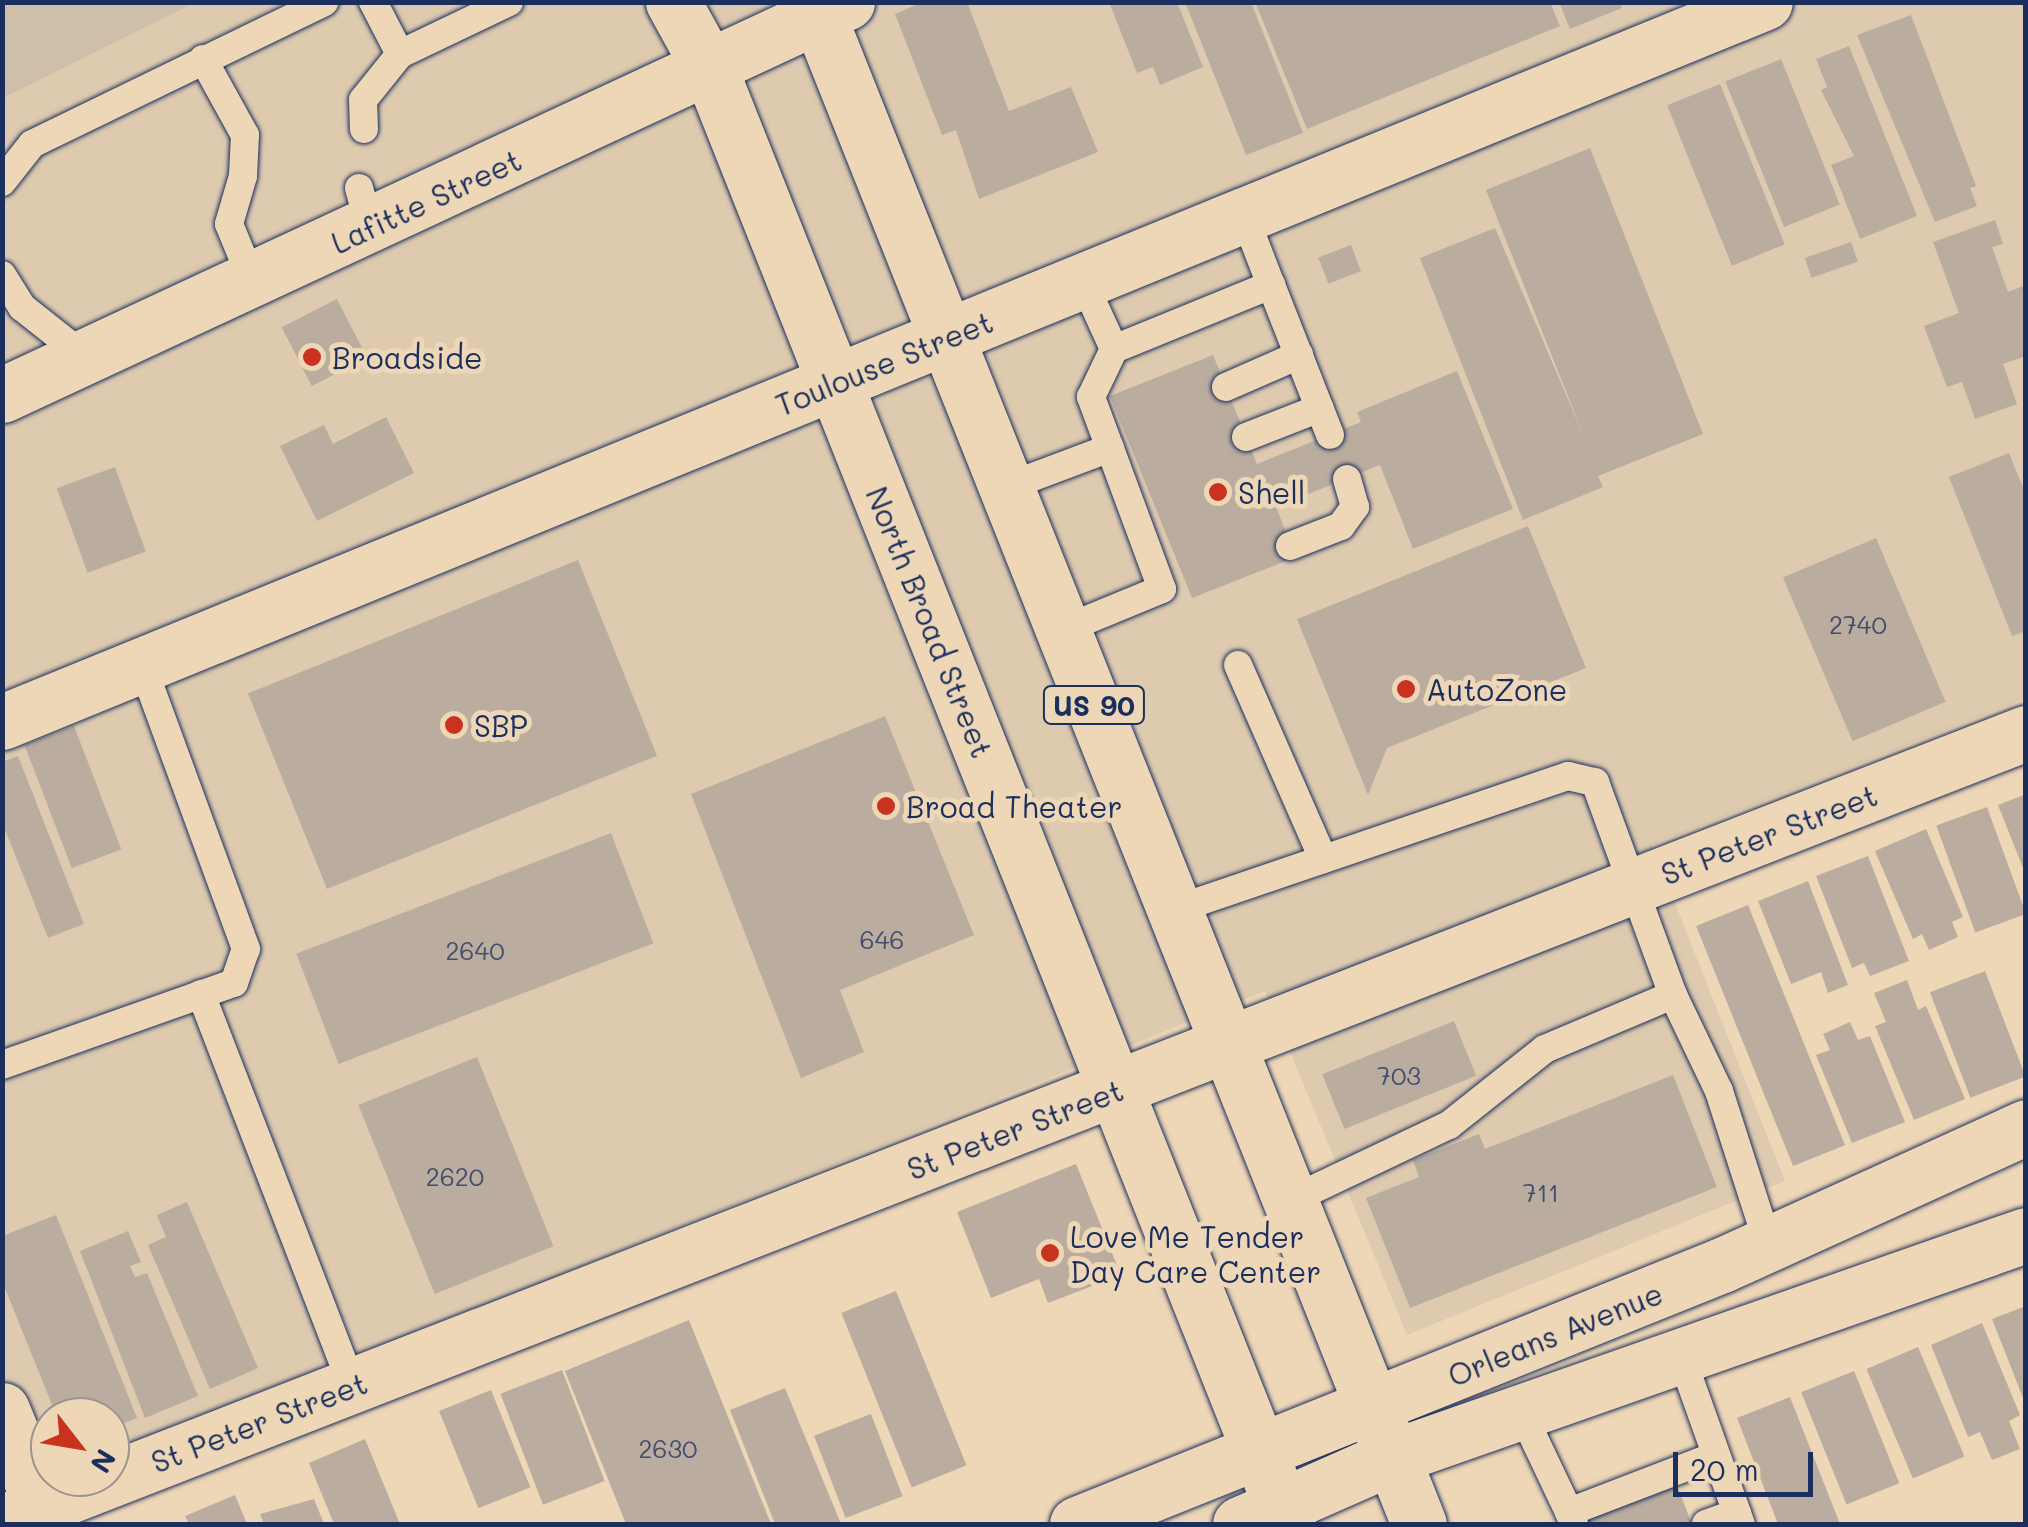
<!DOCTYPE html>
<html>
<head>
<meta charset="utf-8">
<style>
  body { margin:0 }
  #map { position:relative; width:2028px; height:1527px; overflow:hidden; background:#eed7b6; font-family:Mali,sans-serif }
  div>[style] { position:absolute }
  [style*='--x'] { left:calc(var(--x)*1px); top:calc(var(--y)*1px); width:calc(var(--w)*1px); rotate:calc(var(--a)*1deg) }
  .built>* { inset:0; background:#decaaf }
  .green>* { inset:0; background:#cfbfa9 }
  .building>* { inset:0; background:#baada0; transform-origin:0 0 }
  .roads { filter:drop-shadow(0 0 2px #1b2f5e) drop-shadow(0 0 2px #1b2f5e) }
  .lane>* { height:28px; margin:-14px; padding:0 14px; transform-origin:14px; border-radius:14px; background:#eed7b6 }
  .street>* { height:55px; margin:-27.5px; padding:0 27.5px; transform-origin:27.5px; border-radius:27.5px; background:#eed7b6 }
  .secondary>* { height:55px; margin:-27.5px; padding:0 27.5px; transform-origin:27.5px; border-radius:27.5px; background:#eed7b6 }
  .primary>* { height:55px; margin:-27.5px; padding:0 27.5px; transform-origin:27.5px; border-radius:27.5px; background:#eed7b6 }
  .dots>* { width:28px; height:28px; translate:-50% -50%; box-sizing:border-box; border:5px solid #eed7b6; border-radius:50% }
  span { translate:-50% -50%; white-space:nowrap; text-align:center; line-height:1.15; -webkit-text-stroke:10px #eed7b6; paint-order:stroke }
  .number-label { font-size:25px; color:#434e6e }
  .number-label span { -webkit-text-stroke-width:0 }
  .shield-label span { padding:2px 8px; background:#eed7b6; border:2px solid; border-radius:8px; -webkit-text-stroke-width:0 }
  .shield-label { font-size:28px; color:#1b2f5e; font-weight:700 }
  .street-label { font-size:30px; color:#1b2f5e }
  .poi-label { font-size:30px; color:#1b2f5e }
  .left { translate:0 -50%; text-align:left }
  .frame { position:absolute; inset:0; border:5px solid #1b2f5e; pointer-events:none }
  .north { position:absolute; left:30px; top:1397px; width:100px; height:100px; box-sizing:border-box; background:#eed7b6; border:2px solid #9a9493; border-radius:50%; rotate:121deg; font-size:28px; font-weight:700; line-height:40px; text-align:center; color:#1b2f5e }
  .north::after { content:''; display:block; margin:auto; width:35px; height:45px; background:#c8321e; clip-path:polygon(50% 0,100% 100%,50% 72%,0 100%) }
  .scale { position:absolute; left:1673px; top:1452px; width:140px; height:45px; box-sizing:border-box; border:5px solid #1b2f5e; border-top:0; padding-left:12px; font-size:30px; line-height:35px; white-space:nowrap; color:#1b2f5e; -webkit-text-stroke:8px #eed7b6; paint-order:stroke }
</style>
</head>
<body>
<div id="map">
  <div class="built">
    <div style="clip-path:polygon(196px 3px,2025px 3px,2025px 699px,1652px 845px,1785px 1181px,1407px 1335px,1265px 991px,110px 1456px,110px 1417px,50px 1417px,50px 1477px,3px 1500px,3px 98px)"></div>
  </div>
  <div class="green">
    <div style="clip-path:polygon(3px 2px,195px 2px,195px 3px,3px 98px)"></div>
  </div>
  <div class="building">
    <div style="clip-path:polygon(923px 2px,967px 2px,1009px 111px,1071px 87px,1098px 152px,979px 199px,956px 130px,942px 135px,895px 14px)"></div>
    <div style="clip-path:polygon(1109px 2px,1177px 2px,1203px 67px,1160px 85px,1153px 67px,1137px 73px)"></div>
    <div style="clip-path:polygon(1185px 2px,1251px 2px,1303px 133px,1246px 155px)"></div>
    <div style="clip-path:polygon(1255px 2px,1550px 2px,1560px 26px,1307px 129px)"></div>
    <div style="clip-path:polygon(1559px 2px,1620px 2px,1622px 8px,1570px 29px)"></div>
    <div style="clip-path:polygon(1911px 15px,1976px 186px,1970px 188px,1977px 206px,1935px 222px,1857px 35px)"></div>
    <div style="clip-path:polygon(1849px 46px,1917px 216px,1860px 239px,1831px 165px,1854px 156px,1821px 90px,1827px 87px,1816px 59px)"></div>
    <div style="left:1781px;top:59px;width:157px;height:60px;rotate:68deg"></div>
    <div style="left:1720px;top:84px;width:173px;height:57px;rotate:68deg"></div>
    <div style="clip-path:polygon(1590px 148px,1703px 434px,1598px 476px,1603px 487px,1523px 520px,1420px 258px,1495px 228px,1584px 437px,1486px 190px)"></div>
    <div style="clip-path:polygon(1995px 220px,2003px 244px,1992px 247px,2008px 292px,2026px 285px,2026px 356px,2003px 364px,2017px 404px,1975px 419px,1962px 382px,1947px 387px,1924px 326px,1959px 313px,1933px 242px)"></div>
    <div style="left:1851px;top:242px;width:21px;height:49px;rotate:71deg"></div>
    <div style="left:1351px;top:245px;width:28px;height:35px;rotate:69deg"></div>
    <div style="left:337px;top:299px;width:66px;height:62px;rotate:63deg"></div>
    <div style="clip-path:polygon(1213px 355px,1257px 464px,1361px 422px,1357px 412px,1457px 371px,1513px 509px,1413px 549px,1380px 465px,1276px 507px,1296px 557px,1192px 598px,1110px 396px)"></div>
    <div style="clip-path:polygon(386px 417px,414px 473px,317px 521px,280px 446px,324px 425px,333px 444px)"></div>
    <div style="clip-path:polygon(2009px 453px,2026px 495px,2026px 631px,2012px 636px,1949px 477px)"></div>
    <div style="left:115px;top:467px;width:90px;height:62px;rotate:70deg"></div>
    <div style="clip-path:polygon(1528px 526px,1586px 668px,1387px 748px,1368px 795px,1297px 619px)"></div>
    <div style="left:1876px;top:538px;width:178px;height:101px;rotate:67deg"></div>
    <div style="left:578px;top:560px;width:211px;height:356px;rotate:68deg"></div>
    <div style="clip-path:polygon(885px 716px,974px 935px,840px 990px,864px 1052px,801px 1078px,691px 794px)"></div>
    <div style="left:74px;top:726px;width:132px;height:53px;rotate:69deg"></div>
    <div style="clip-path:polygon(18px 756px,84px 924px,48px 938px,2px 822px,2px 762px)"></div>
    <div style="clip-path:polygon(2026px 794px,2026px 873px,2025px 873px,1998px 805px)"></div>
    <div style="left:1987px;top:807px;width:114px;height:54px;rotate:70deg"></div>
    <div style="clip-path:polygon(1926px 829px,1963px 917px,1952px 922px,1958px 937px,1929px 950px,1922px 934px,1913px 939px,1875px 851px)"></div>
    <div style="left:611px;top:833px;width:118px;height:337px;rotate:69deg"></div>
    <div style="clip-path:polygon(1868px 856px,1909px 961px,1870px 976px,1864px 963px,1852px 968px,1816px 876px)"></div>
    <div style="clip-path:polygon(1808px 881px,1848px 985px,1828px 993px,1821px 972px,1791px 984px,1758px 901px)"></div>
    <div style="left:1748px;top:905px;width:259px;height:56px;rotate:68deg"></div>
    <div style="left:1985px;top:971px;width:113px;height:59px;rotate:69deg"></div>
    <div style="clip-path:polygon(1907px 980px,1918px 1010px,1926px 1006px,1965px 1099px,1914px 1120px,1875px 1026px,1886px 1022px,1874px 993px)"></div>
    <div style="left:1454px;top:1021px;width:59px;height:142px;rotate:68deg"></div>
    <div style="clip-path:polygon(1850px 1022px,1858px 1040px,1870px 1036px,1905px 1122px,1852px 1143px,1816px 1055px,1830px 1050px,1823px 1034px)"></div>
    <div style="left:477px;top:1057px;width:204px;height:128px;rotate:68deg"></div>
    <div style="clip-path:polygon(1673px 1075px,1717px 1187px,1410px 1308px,1366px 1198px,1419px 1177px,1413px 1160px,1479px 1134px,1485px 1149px)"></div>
    <div style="clip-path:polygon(1076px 1164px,1121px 1275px,1048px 1303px,1039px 1279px,991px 1298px,957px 1212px)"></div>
    <div style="clip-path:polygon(187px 1202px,258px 1368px,210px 1389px,148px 1245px,166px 1237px,157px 1215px)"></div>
    <div style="clip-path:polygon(56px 1215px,137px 1418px,110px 1429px,110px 1417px,57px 1417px,2px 1281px,2px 1236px)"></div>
    <div style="clip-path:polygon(128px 1231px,141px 1262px,130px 1266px,135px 1277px,147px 1273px,198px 1396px,145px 1418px,80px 1251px)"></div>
    <div style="left:896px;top:1291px;width:188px;height:59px;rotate:68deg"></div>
    <div style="clip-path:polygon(2026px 1306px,2026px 1403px,2025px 1403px,1992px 1319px)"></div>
    <div style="clip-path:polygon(689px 1320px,771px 1524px,626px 1524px,565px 1371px)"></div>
    <div style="clip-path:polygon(1982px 1323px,2020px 1415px,2009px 1421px,2020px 1449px,1992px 1460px,1980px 1432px,1968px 1437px,1931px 1345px)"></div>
    <div style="left:1918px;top:1347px;width:119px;height:56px;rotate:67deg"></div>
    <div style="left:562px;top:1370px;width:119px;height:66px;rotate:69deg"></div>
    <div style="left:1854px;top:1371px;width:121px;height:57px;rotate:68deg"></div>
    <div style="clip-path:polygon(785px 1388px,841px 1524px,775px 1524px,730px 1410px)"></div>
    <div style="left:491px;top:1390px;width:105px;height:56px;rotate:68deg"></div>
    <div style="clip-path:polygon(1790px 1397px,1840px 1524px,1778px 1524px,1737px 1418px)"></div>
    <div style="left:871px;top:1414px;width:88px;height:61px;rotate:69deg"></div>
    <div style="clip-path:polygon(365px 1439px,400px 1524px,334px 1524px,309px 1463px)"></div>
    <div style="clip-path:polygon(1674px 1478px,1692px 1524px,1585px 1524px,1581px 1514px)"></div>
    <div style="clip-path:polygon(235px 1495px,247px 1524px,189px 1524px,185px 1516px)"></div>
    <div style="clip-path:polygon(314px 1499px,324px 1524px,264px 1524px,260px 1514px)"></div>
  </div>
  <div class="roads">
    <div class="lane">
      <div style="--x:400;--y:54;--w:121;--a:-25.5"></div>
      <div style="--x:203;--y:59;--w:87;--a:61.1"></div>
      <div style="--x:245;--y:135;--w:41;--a:92.8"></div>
      <div style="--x:243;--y:176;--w:50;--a:106.3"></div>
      <div style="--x:229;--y:224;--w:61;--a:67.7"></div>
      <div style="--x:364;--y:129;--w:29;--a:-92"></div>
      <div style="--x:363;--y:100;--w:59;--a:-51.2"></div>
      <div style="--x:400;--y:54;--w:59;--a:-117.4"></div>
      <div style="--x:2;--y:182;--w:48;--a:-51.7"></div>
      <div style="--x:32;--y:144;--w:325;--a:-25.9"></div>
      <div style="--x:359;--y:188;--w:41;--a:74.6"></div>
      <div style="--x:2;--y:275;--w:38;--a:58"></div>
      <div style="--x:22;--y:307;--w:80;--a:38.4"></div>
      <div style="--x:1271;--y:285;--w:161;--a:68.5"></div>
      <div style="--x:1114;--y:349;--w:170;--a:-22.2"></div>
      <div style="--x:1271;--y:285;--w:75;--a:-111.1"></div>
      <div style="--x:1226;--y:387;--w:80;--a:-23.7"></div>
      <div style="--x:1246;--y:437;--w:79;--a:-21.4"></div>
      <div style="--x:1009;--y:486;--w:108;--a:-20.6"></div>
      <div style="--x:1290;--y:546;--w:55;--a:-21.4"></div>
      <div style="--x:1341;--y:526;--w:24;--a:-54"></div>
      <div style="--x:1355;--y:507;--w:29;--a:-106"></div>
      <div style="--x:1065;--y:629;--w:105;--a:-22.4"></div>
      <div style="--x:1162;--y:589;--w:205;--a:-110.3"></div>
      <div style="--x:1091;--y:397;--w:53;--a:-64.4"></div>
      <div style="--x:1114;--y:349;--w:75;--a:-114.5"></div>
      <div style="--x:1238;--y:665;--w:212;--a:66.3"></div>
      <div style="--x:1174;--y:910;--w:416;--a:-18.8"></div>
      <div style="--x:1568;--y:776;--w:28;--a:13"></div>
      <div style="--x:1595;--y:782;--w:227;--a:69.9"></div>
      <div style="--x:1673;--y:995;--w:106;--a:64.4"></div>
      <div style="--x:1719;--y:1091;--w:161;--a:72.2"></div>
      <div style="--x:201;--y:994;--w:420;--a:68.9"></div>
      <div style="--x:2;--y:1065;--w:246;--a:-19.5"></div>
      <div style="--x:234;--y:983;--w:36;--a:-71"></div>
      <div style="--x:246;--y:949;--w:302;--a:-110.1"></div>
      <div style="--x:1291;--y:1200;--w:175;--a:-25.4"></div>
      <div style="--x:1449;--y:1125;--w:122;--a:-38.4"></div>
      <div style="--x:1545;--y:1049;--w:139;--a:-22.9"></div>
      <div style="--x:1680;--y:1353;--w:182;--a:70.4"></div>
      <div style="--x:1521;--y:1411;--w:112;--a:64.6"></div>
      <div style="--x:1574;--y:1524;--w:13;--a:-113"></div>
      <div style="--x:1569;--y:1512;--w:156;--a:-21"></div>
      <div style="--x:1706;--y:1524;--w:33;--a:-20"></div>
    </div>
    <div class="street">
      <div style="--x:2;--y:395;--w:932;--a:-24.94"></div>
      <div style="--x:2;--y:722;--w:1904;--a:-22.21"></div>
      <div style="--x:2;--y:1410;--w:123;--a:67.6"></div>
      <div style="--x:2;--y:1522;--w:2172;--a:-21.3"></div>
    </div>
    <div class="secondary">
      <div style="--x:1077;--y:1524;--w:695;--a:-21.88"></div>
      <div style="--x:1722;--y:1265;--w:334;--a:-24.4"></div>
      <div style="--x:1240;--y:1524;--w:166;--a:-23.8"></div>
      <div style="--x:1392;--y:1457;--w:672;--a:-19.3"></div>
    </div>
    <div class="primary">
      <div style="--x:673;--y:2;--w:77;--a:61.1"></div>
      <div style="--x:710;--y:69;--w:1566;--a:68.33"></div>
      <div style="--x:813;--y:2;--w:1638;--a:68.29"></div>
    </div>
  </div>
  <div class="dots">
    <div style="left:312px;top:357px;background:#c8321e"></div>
    <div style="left:1218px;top:492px;background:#c8321e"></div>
    <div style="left:1406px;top:689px;background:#c8321e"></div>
    <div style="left:454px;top:725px;background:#c8321e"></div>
    <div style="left:886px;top:806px;background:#c8321e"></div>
    <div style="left:1050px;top:1253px;background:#c8321e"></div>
  </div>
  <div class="number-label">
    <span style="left:1858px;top:624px">2740</span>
    <span style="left:882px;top:939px">646</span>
    <span style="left:475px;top:950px">2640</span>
    <span style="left:1399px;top:1075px">703</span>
    <span style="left:455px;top:1176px">2620</span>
    <span style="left:1541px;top:1192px">711</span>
    <span style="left:668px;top:1448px">2630</span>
  </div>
  <div class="shield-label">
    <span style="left:1094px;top:705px">US 90</span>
  </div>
  <div class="street-label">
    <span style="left:426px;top:201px;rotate:-25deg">Lafitte Street</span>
    <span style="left:884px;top:363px;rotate:-22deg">Toulouse Street</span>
    <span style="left:930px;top:622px;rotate:68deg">North Broad Street</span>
    <span style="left:1769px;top:834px;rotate:-21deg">St Peter Street</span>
    <span style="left:1015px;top:1129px;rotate:-21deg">St Peter Street</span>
    <span style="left:1555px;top:1334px;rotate:-22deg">Orleans Avenue</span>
    <span style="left:259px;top:1422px;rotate:-21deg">St Peter Street</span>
  </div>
  <div class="poi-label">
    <span class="left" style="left:332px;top:357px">Broadside</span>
    <span class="left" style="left:1238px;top:492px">Shell</span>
    <span class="left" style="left:1426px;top:689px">AutoZone</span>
    <span class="left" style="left:474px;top:725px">SBP</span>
    <span class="left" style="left:906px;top:806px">Broad Theater</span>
    <span class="left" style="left:1070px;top:1253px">Love Me Tender<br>Day Care Center</span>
  </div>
  <div class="frame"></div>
  <div class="north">N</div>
  <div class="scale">20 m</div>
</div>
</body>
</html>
